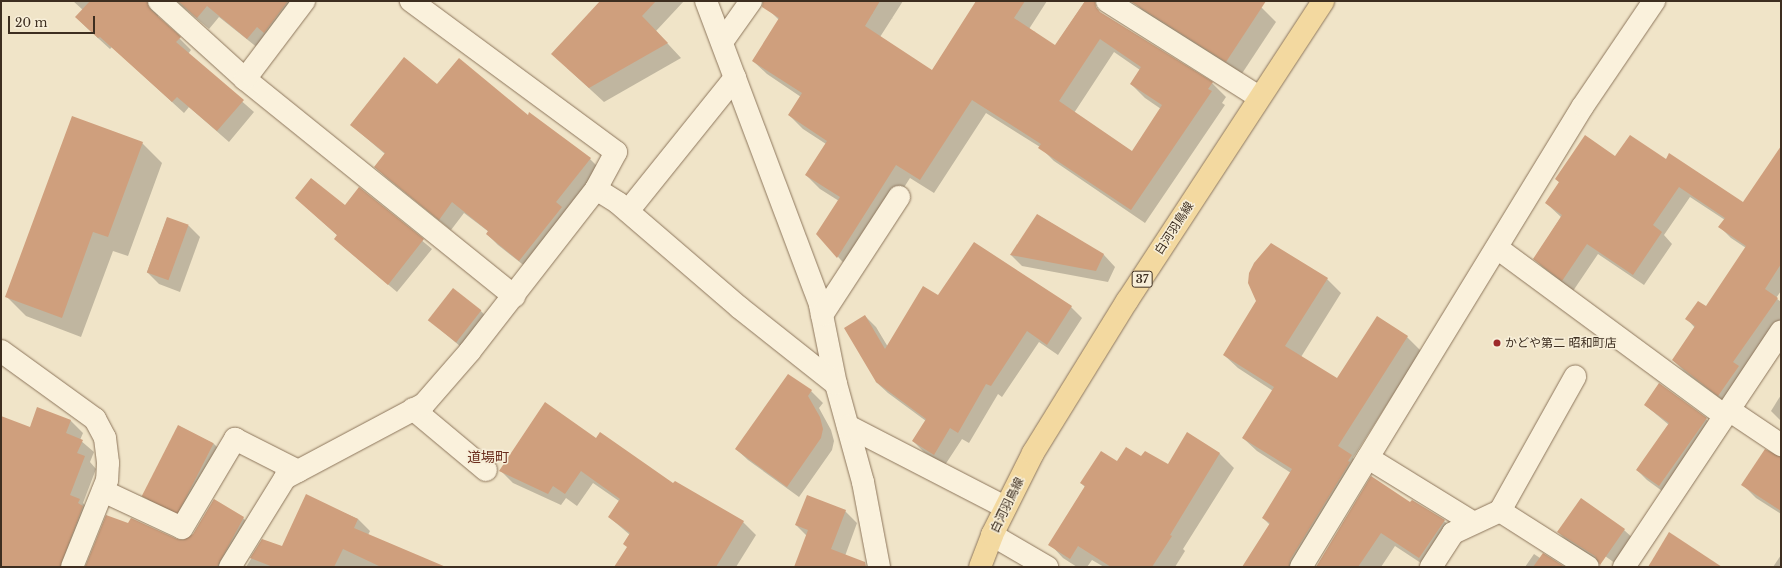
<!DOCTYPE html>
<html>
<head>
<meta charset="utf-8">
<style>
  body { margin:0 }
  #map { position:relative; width:1782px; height:568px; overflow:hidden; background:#f0e4c8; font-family:"Libre Baskerville","Noto Sans JP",serif }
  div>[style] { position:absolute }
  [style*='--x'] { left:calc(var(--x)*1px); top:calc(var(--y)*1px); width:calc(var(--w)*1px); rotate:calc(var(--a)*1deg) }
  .shadow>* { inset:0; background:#0003 }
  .building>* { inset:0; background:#cf9f7d; transform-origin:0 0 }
  .roads { filter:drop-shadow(0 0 1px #8d765c) drop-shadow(0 0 1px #8d765c) }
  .minor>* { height:22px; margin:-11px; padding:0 11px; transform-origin:11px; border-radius:11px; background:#faf1dc }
  .primary>* { height:22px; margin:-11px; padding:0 11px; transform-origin:11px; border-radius:11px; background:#f3d9a0 }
  .dots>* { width:11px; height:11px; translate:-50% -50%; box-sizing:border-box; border:2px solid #f7eed8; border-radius:50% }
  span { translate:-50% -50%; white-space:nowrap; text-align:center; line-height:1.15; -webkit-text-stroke:3px #f7eed8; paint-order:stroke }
  .shield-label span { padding:1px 3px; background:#f7eed8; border:1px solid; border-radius:3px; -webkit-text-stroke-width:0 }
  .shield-label { font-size:11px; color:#3d2e20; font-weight:700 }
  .street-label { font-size:12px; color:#3d2e20 }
  .poi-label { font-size:12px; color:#3d2e20 }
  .left { translate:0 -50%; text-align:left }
  .quarter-label { font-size:14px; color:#6b2e1e }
  .frame { position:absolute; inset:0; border:2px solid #3d2e20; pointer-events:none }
  .scale { position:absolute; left:8px; top:16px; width:87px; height:18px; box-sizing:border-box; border:2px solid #3d2e20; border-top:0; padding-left:5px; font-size:12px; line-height:14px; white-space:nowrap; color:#3d2e20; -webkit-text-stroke:3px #f7eed8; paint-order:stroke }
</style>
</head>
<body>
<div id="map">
  <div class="shadow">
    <div style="clip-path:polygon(73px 1px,166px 1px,158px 11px,158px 17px,191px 50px,188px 54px,254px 112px,229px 142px,189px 107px,184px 113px,112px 47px,110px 49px,88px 29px,76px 17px,83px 10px)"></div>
    <div style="clip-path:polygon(176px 1px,313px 1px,259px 49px,219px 17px,209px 29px)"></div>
    <div style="clip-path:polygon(601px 1px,684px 1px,656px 31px,681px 58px,604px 102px,567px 68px)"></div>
    <div style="clip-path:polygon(evenodd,779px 1px,903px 1px,880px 37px,932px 71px,977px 1px,1047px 1px,1029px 29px,1055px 46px,1084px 3px,1212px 83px,1226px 97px,1222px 103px,1225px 105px,1145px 223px,1054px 161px,1040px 147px,986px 113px,934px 193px,910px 178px,851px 271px,817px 234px,839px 201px,820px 189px,806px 175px,826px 144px,803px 129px,789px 115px,801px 97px,767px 74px,753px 61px,779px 20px,772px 13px,779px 1px,1114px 52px,1140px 70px,1131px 84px,1145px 98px,1161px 109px,1132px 152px,1074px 113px,1114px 52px)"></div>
    <div style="clip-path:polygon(1138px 1px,1252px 1px,1262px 8px,1276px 22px,1241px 75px,1150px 18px,1136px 4px)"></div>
    <div style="clip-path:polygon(438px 86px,528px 116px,590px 159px,601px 170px,531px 271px,498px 245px,487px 234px,489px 232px,464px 213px,451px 230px,387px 178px,375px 167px,385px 154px,351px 125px)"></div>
    <div style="clip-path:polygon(142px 143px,162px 163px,128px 256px,113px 251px,81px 337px,26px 316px,7px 297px)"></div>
    <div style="clip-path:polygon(1615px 157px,1666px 160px,1743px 204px,1781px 175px,1781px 291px,1776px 298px,1781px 302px,1781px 322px,1730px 406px,1684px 371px,1673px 360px,1695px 328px,1687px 319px,1707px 308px,1746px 248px,1731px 238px,1720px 227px,1725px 220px,1690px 197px,1664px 235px,1672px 244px,1644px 285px,1598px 254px,1573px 291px,1545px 269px,1534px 259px,1561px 217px,1546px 203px,1560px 183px,1556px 179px)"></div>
    <div style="clip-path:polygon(359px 188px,432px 249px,397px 292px,344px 247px,338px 236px,296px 198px,346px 206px)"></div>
    <div style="clip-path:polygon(1038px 215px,1104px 255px,1115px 267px,1108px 282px,1022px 266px,1011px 255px)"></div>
    <div style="clip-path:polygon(167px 218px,189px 226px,200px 237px,180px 292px,159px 284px,147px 272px)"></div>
    <div style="clip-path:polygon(1327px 279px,1341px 293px,1301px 357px,1337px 380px,1407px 337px,1421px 351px,1353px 458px,1365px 470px,1308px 567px,1243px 567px,1270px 525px,1263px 518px,1291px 473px,1257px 451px,1243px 438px,1273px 391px,1238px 368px,1224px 355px)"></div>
    <div style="clip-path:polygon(939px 296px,1071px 307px,1082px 318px,1058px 355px,1039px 342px,1002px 397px,998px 394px,969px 443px,962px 439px,945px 465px,924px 452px,913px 441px,926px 421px,888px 393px,876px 382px,865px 316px,876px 327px,888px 347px)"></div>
    <div style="clip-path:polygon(480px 310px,491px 322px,467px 352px,429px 320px)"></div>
    <div style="clip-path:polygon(1659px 384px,1706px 419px,1717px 429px,1669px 496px,1647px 480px,1637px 470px,1669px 425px,1645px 405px)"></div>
    <div style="clip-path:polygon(811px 391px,823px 403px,819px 408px,831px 430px,834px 441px,832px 450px,799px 497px,748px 460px,736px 449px)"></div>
    <div style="clip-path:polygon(1781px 395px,1781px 421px,1771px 411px)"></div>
    <div style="clip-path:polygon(38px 409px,71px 421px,83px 433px,80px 440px,94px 452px,90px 462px,96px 469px,83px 503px,91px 512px,75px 567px,1px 567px,1px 417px,30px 428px)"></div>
    <div style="clip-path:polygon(179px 426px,214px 444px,225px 455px,189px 523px,155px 507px,144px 495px)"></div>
    <div style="clip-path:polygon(1188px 434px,1220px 454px,1234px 468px,1183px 549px,1185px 551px,1175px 567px,1104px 567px,1092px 560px,1087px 567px,1077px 567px,1063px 558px,1050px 544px,1085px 487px,1081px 483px,1117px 462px,1142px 458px,1168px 465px)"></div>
    <div style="clip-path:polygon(596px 439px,674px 485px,743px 522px,756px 535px,736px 567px,615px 567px,628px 548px,630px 535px,609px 517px,619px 501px,593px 483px,577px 506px,566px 498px,561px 505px,513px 483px,500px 470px)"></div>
    <div style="clip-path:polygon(1781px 458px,1781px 514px,1756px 498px,1743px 485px)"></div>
    <div style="clip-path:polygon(306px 496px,358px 519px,370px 531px,368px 535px,443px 567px,246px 567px,263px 540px,283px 547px)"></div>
    <div style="clip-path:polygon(1410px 503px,1444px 521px,1458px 534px,1427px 567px,1395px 546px,1381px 567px,1317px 567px)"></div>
    <div style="clip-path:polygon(845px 511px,857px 523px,845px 556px,865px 567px,795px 567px,807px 536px,796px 525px)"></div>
    <div style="clip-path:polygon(243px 518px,255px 530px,235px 567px,86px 567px,176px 540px,183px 541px)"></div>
    <div style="clip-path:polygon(1624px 530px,1636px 541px,1619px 566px,1605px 556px,1600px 563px,1570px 544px,1558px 532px)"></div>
    <div style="clip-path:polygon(1534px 554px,1540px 558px,1563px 567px,1525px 567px)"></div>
    <div style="clip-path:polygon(1781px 555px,1781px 567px,1773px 567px)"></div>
  </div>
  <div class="building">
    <div style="clip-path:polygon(90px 1px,147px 1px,151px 10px,181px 37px,176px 42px,244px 100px,217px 131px,177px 97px,172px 102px,100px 37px,98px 38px,75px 17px)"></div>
    <div style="clip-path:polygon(178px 1px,288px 1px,264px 33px,257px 27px,247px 39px,207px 6px,197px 18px)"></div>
    <div style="clip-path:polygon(600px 1px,656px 1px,642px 16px,668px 43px,589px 88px,551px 54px)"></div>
    <div style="clip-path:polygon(evenodd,763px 1px,880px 1px,865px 26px,932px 70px,976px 1px,1025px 1px,1014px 18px,1055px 45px,1085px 1px,1095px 1px,1096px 7px,1100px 12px,1213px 82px,1208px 89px,1212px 91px,1131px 210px,1038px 148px,1041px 144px,972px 100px,920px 180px,896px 165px,837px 258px,816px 234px,840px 197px,805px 175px,827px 141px,788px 115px,802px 93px,752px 61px,779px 18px,762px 7px,763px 1px,1100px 39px,1141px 67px,1130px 84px,1162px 105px,1132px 151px,1059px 101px,1100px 39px)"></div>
    <div style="clip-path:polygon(1130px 1px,1266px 1px,1226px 62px)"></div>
    <div style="clip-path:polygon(404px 57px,437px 84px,459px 58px,528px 115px,529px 112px,591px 158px,556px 202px,562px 207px,519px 261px,486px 234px,488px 231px,452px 202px,439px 220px,374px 167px,385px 153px,350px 125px)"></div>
    <div style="clip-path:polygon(72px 116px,143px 142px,108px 237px,93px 232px,62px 318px,5px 297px)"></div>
    <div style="clip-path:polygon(1585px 135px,1615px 156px,1630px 135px,1666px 159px,1669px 153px,1743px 202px,1781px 146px,1781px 264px,1765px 289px,1778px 298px,1733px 362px,1739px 366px,1718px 396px,1672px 360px,1695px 326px,1685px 319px,1698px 301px,1706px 306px,1746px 246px,1718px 227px,1725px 218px,1679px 187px,1653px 225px,1662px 232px,1633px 275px,1587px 244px,1562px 281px,1533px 259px,1562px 215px,1545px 203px,1559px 182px,1555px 179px)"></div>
    <div style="clip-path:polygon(311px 178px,345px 205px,359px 187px,424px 239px,388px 285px,334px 239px,337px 235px,295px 198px)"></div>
    <div style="clip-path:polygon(1037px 214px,1104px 254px,1096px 271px,1010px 255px)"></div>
    <div style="left:167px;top:217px;width:23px;height:59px;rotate:20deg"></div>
    <div style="clip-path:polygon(974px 242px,1072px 306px,1047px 345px,1027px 331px,991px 386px,986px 384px,958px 433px,950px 428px,934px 455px,912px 441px,926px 419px,876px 382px,844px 328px,865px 315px,885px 349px,923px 286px,938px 295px)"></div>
    <div style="clip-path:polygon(1271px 243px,1328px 278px,1285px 346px,1337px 378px,1377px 316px,1408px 336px,1338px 446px,1352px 455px,1348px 461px,1350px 462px,1290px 560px,1289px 567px,1242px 567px,1270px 523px,1262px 518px,1292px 469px,1242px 438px,1274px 387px,1223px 355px,1256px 301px,1248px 283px,1249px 273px,1254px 263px)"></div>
    <div style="left:453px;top:288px;width:36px;height:41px;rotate:38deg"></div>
    <div style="clip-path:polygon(788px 374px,812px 390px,808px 396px,820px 417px,823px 429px,821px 438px,787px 487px,735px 449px)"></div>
    <div style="clip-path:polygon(1659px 383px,1707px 418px,1659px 486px,1636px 470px,1669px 423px,1644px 405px)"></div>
    <div style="clip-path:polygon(545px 402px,596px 438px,600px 432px,673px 483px,675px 481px,744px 521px,716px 567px,614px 567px,627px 547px,623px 544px,630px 533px,608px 517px,620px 499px,581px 471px,565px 494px,553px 486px,548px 494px,499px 471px)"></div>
    <div style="clip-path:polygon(37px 407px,71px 420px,66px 433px,83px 440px,77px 453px,85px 456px,70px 495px,80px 499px,78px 503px,83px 506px,60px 567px,1px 567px,1px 416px,30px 427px)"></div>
    <div style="left:178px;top:425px;width:40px;height:80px;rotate:27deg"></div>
    <div style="clip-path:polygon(1187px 432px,1220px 453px,1170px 535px,1172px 536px,1152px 567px,1111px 567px,1078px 546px,1070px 559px,1048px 545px,1085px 486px,1080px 483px,1101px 451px,1117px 461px,1126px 447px,1141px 456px,1145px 451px,1168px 464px)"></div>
    <div style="clip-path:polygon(1765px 449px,1781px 457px,1781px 511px,1741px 485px)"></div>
    <div style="clip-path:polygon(1371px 476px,1410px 502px,1412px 500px,1445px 520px,1419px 558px,1381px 533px,1358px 567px,1316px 567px)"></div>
    <div style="clip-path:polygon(306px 494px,358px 519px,354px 528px,446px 567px,381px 567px,343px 549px,334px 567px,273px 567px,250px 558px,262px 539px,282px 546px)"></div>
    <div style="clip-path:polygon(807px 495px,846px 510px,831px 549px,865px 562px,866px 567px,794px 567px,808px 530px,795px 525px)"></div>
    <div style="clip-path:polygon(1581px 498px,1625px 529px,1600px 565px,1595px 556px,1557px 532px)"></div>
    <div style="clip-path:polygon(214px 499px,244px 517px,217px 567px,85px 567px,106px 515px,128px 523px,131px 518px,177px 539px,183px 540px,193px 534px)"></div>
    <div style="clip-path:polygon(1669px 532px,1722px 567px,1648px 567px)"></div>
    <div style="clip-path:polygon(1543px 553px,1565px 567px,1533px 567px)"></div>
  </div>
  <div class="roads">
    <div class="minor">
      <div style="--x:159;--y:1;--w:116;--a:42.2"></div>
      <div style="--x:245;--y:79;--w:346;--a:38.9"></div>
      <div style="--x:706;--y:1;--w:325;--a:69.4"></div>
      <div style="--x:820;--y:305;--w:81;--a:78.6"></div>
      <div style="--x:836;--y:384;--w:102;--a:74.6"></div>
      <div style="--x:863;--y:482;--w:86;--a:79.3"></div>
      <div style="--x:1107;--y:1;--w:180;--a:32.3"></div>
      <div style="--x:722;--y:42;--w:50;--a:-54.7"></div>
      <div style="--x:245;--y:79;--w:98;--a:-52.9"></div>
      <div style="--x:596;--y:189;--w:26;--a:32"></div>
      <div style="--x:618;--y:203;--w:161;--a:40.7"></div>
      <div style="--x:740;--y:308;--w:122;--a:38.4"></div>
      <div style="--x:628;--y:211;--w:171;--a:-51.2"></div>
      <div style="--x:1497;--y:248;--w:283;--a:36.4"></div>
      <div style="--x:822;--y:315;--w:141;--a:-56.9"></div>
      <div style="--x:1;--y:351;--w:116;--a:35.9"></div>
      <div style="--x:95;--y:419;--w:21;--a:62"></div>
      <div style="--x:105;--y:438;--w:25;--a:83"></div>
      <div style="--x:108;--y:463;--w:17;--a:93"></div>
      <div style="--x:107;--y:480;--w:94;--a:111.9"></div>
      <div style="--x:413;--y:409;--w:95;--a:39.9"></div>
      <div style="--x:1729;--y:410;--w:63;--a:33.9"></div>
      <div style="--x:848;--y:426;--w:177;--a:27.3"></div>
      <div style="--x:1368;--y:458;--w:122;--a:31.6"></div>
      <div style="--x:103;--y:491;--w:87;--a:25.1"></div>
      <div style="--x:182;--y:528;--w:104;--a:-59.2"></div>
      <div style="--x:235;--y:439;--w:71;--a:26.9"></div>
      <div style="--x:1500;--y:511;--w:104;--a:32.5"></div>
      <div style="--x:992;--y:535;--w:64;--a:30.2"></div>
      <div style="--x:230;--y:567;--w:105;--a:-58.3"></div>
      <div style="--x:285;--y:478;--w:157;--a:-28"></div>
      <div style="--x:424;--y:404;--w:70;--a:-49"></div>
      <div style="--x:470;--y:351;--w:205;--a:-52.1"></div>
      <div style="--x:596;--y:189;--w:42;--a:-61.6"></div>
      <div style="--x:616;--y:152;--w:255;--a:-143.6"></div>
      <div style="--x:1301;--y:567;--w:540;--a:-58.55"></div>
      <div style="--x:1583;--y:106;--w:127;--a:-55.9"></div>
      <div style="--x:1431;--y:567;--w:40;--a:-57.1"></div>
      <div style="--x:1453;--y:533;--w:52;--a:-25.1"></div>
      <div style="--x:1500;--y:511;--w:154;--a:-60.8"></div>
      <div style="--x:1624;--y:567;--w:283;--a:-56.3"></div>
    </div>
    <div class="primary">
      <div style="--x:980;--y:567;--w:34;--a:-69"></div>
      <div style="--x:992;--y:535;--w:92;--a:-63.4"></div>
      <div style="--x:1033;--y:453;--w:179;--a:-58.3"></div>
      <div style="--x:1127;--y:301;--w:358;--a:-56.8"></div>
    </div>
  </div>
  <div class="dots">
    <div style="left:1497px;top:343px;background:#9e2a2b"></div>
  </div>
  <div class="shield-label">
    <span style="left:1142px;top:279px">37</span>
  </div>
  <div class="street-label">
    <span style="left:1174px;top:228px;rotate:-57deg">白河羽鳥線</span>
    <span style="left:1007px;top:505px;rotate:-64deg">白河羽鳥線</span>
  </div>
  <div class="poi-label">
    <span class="left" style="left:1505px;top:343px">かどや第二 昭和町店</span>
  </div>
  <div class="quarter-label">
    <span style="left:488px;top:457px">道場町</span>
  </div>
  <div class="frame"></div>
  <div class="scale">20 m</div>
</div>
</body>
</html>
